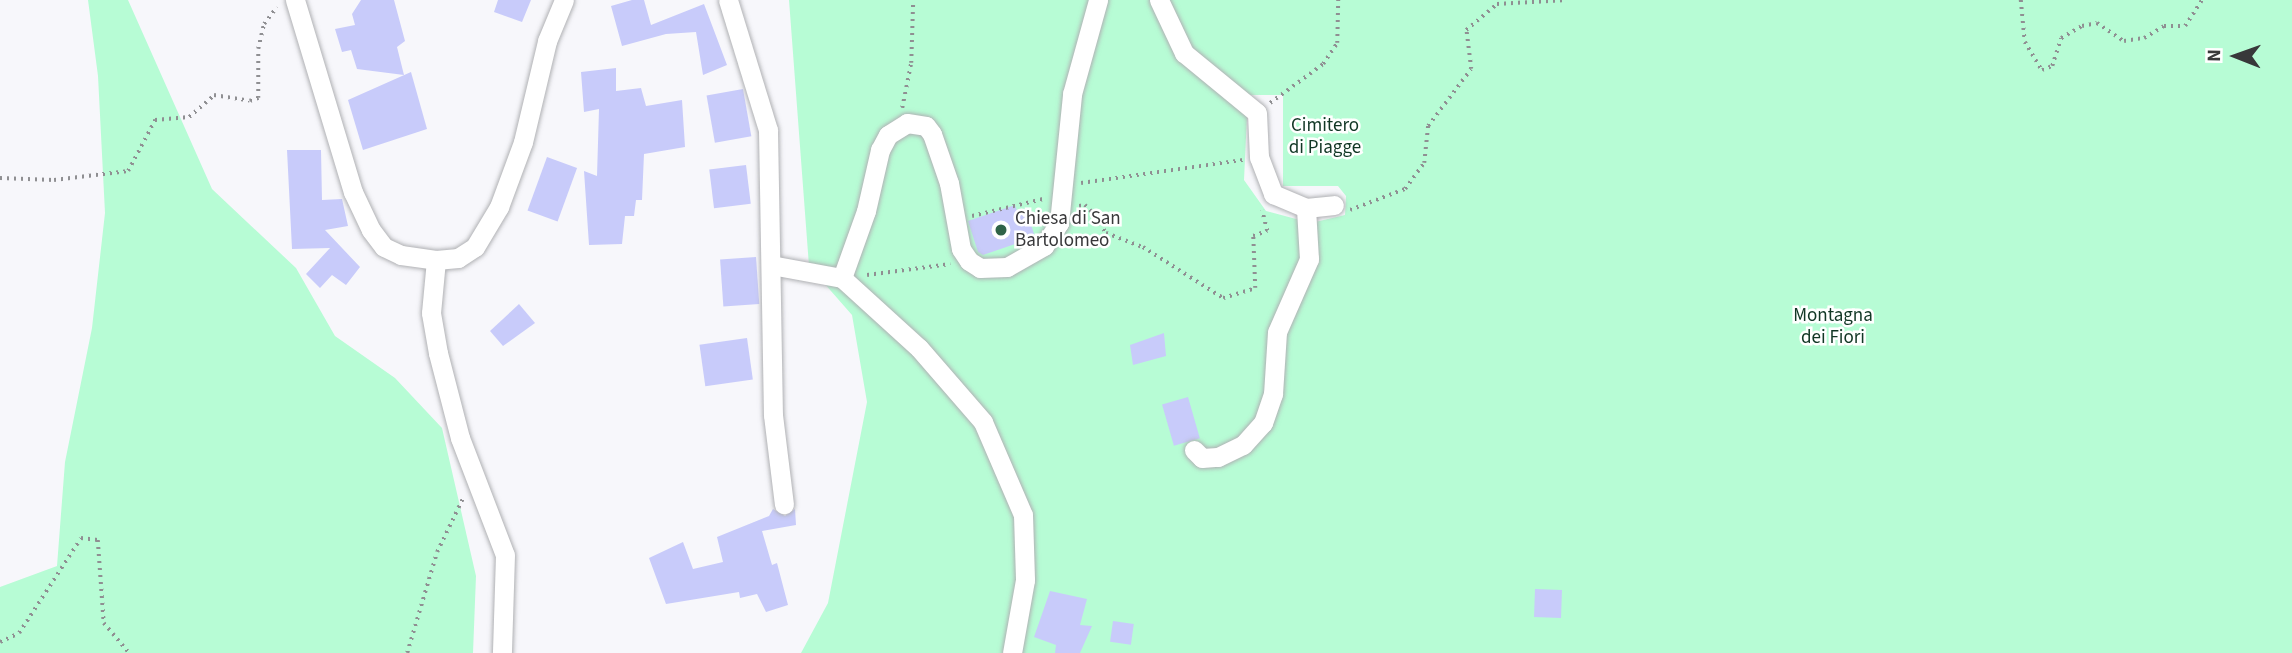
<!DOCTYPE html>
<html>
<head>
<meta charset="utf-8">
<style>
  body { margin:0 }
  #map { position:relative; width:2292px; height:653px; overflow:hidden; background:#f7f7fb; font-family:"Source Sans 3",sans-serif }
  div>[style] { position:absolute }
  [style*='--x'] { left:calc(var(--x)*1px); top:calc(var(--y)*1px); width:calc(var(--w)*1px); rotate:calc(var(--a)*1deg) }
  .green>* { inset:0; background:#b7fcd5 }
  .building>* { inset:0; background:#c8cbfa; transform-origin:0 0 }
  .path>* { height:3.5px; margin-top:-1.75px; transform-origin:0; background:repeating-linear-gradient(90deg,#8f8f92 0 2px,transparent 0 7px) }
  .roads { filter:drop-shadow(0 0 2px #b0b1b4) drop-shadow(0 0 2px #b0b1b4) }
  .minor>* { height:19px; margin:-9.5px; padding:0 9.5px; transform-origin:9.5px; border-radius:9.5px; background:#fff }
  .dots>* { width:19px; height:19px; translate:-50% -50%; box-sizing:border-box; border:4px solid #fff; border-radius:50% }
  span { translate:-50% -50%; white-space:nowrap; text-align:center; line-height:1.15; -webkit-text-stroke:5px #fff; paint-order:stroke }
  .park-label { font-size:19px; color:#113725 }
  .poi-label { font-size:19px; color:#38383a }
  .left { translate:0 -50%; text-align:left }
  .north { position:absolute; left:2201px; top:21px; width:70px; height:70px; -webkit-text-stroke:5px #fff; paint-order:stroke; rotate:271deg; font-size:19px; font-weight:700; line-height:28px; text-align:center; color:#38383a }
  .north::after { content:''; display:block; margin:auto; width:24px; height:32px; background:#38383a; clip-path:polygon(50% 0,100% 100%,50% 72%,0 100%) }
</style>
</head>
<body>
<div id="map">
  <div class="green">
    <div style="clip-path:polygon(88px 0,128px 0,212px 189px,296px 268px,335px 336px,395px 378px,442px 428px,476px 576px,473px 653px,0 653px,0 587px,57px 566px,65px 462px,92px 328px,105px 213px,98px 76px)"></div>
    <div style="clip-path:polygon(evenodd,789px 0,2292px 0,2292px 653px,801px 653px,828px 603px,867px 402px,852px 315px,809px 266px,789px 0,1248px 95px,1283px 95px,1283px 186px,1338px 186px,1346px 196px,1345px 215px,1311px 223px,1266px 211px,1244px 180px,1248px 95px)"></div>
  </div>
  <div class="building">
    <div style="clip-path:polygon(361px 0,394px 0,405px 41px,397px 47px,404px 75px,357px 69px,351px 50px,342px 52px,335px 29px,355px 25px,352px 14px)"></div>
    <div style="clip-path:polygon(498px 0,531px 0,522px 22px,494px 12px)"></div>
    <div style="clip-path:polygon(632px 0,644px 0,651px 25px,704px 4px,727px 65px,703px 75px,696px 32px,666px 34px,622px 46px,611px 6px)"></div>
    <div style="clip-path:polygon(616px 68px,616px 91px,641px 88px,646px 106px,682px 100px,685px 147px,644px 154px,642px 200px,636px 200px,634px 216px,625px 216px,622px 244px,589px 245px,584px 171px,597px 176px,599px 109px,584px 112px,581px 72px)"></div>
    <div style="clip-path:polygon(411px 72px,427px 129px,363px 150px,348px 100px)"></div>
    <div style="left:743px;top:89px;width:48px;height:37px;rotate:80deg"></div>
    <div style="clip-path:polygon(287px 150px,321px 150px,322px 200px,342px 199px,348px 226px,325px 230px,360px 267px,346px 285px,332px 275px,320px 288px,306px 274px,330px 248px,292px 249px)"></div>
    <div style="left:547px;top:157px;width:32px;height:57px;rotate:20deg"></div>
    <div style="left:746px;top:165px;width:39px;height:37px;rotate:83deg"></div>
    <div style="clip-path:polygon(1015px 205px,1018px 214px,1027px 212px,1035px 237px,983px 255px,978px 252px,968px 221px)"></div>
    <div style="left:756px;top:257px;width:47px;height:36px;rotate:86deg"></div>
    <div style="clip-path:polygon(519px 304px,535px 323px,503px 346px,490px 331px)"></div>
    <div style="clip-path:polygon(1164px 333px,1166px 356px,1133px 365px,1130px 345px)"></div>
    <div style="left:747px;top:338px;width:42px;height:48px;rotate:82deg"></div>
    <div style="left:1188px;top:397px;width:43px;height:27px;rotate:74deg"></div>
    <div style="clip-path:polygon(773px 509px,785px 516px,795px 509px,796px 525px,762px 531px,772px 565px,777px 563px,788px 605px,766px 612px,757px 594px,740px 598px,739px 592px,666px 604px,649px 558px,683px 542px,693px 569px,723px 562px,717px 537px,769px 516px)"></div>
    <div style="left:1535px;top:589px;width:27px;height:28px;rotate:2deg"></div>
    <div style="clip-path:polygon(1050px 591px,1087px 599px,1080px 625px,1092px 626px,1080px 653px,1055px 653px,1056px 645px,1034px 637px)"></div>
    <div style="left:1113px;top:621px;width:21px;height:21px;rotate:8deg"></div>
  </div>
  <div class="path">
    <div style="--x:2021;--y:0;--w:42;--a:84.6"></div>
    <div style="--x:2025;--y:42;--w:33;--a:59"></div>
    <div style="--x:2042;--y:70;--w:11;--a:-22"></div>
    <div style="--x:2052;--y:66;--w:29;--a:-72"></div>
    <div style="--x:2061;--y:38;--w:24;--a:-30"></div>
    <div style="--x:2082;--y:26;--w:15;--a:-11"></div>
    <div style="--x:2097;--y:23;--w:32;--a:34"></div>
    <div style="--x:2124;--y:41;--w:20;--a:-9"></div>
    <div style="--x:2144;--y:38;--w:23;--a:-31"></div>
    <div style="--x:2164;--y:26;--w:21;--a:0"></div>
    <div style="--x:2185;--y:26;--w:31;--a:-57"></div>
    <div style="--x:1270;--y:103;--w:66;--a:-36.3"></div>
    <div style="--x:1323;--y:64;--w:25;--a:-56"></div>
    <div style="--x:1337;--y:43;--w:43;--a:-88.7"></div>
    <div style="--x:902;--y:108;--w:46;--a:-78.7"></div>
    <div style="--x:911;--y:63;--w:63;--a:-88.2"></div>
    <div style="--x:0;--y:178;--w:54;--a:2.1"></div>
    <div style="--x:54;--y:180;--w:75;--a:-6.9"></div>
    <div style="--x:128;--y:171;--w:58;--a:-62.1"></div>
    <div style="--x:155;--y:120;--w:34;--a:-5"></div>
    <div style="--x:189;--y:117;--w:33;--a:-41"></div>
    <div style="--x:214;--y:95;--w:36;--a:9"></div>
    <div style="--x:250;--y:101;--w:9;--a:-21"></div>
    <div style="--x:258;--y:98;--w:49;--a:-90"></div>
    <div style="--x:258;--y:49;--w:26;--a:-77"></div>
    <div style="--x:264;--y:24;--w:21;--a:-53"></div>
    <div style="--x:1081;--y:183;--w:164;--a:-8.1"></div>
    <div style="--x:1079;--y:206;--w:6;--a:-9"></div>
    <div style="--x:1085;--y:205;--w:17;--a:45"></div>
    <div style="--x:1097;--y:217;--w:18;--a:61"></div>
    <div style="--x:1106;--y:233;--w:40;--a:21"></div>
    <div style="--x:1143;--y:247;--w:95;--a:32.5"></div>
    <div style="--x:1223;--y:298;--w:34;--a:-17"></div>
    <div style="--x:1255;--y:288;--w:52;--a:-92.2"></div>
    <div style="--x:1253;--y:236;--w:15;--a:-20"></div>
    <div style="--x:1267;--y:231;--w:21;--a:-104"></div>
    <div style="--x:1350;--y:210;--w:59;--a:-20.9"></div>
    <div style="--x:1405;--y:189;--w:32;--a:-54"></div>
    <div style="--x:1424;--y:163;--w:37;--a:-84"></div>
    <div style="--x:1428;--y:126;--w:71;--a:-53"></div>
    <div style="--x:1471;--y:69;--w:39;--a:-97"></div>
    <div style="--x:1466;--y:30;--w:40;--a:-40"></div>
    <div style="--x:1497;--y:4;--w:70;--a:-3.3"></div>
    <div style="--x:972;--y:216;--w:73;--a:-13.5"></div>
    <div style="--x:867;--y:275;--w:84;--a:-7.5"></div>
    <div style="--x:0;--y:642;--w:21;--a:-25"></div>
    <div style="--x:19;--y:633;--w:113;--a:-56.9"></div>
    <div style="--x:81;--y:538;--w:17;--a:7"></div>
    <div style="--x:98;--y:540;--w:83;--a:85.9"></div>
    <div style="--x:104;--y:623;--w:39;--a:50"></div>
    <div style="--x:407;--y:653;--w:105;--a:-73.5"></div>
    <div style="--x:437;--y:552;--w:60;--a:-64.3"></div>
  </div>
  <div class="roads">
    <div class="minor">
      <div style="--x:295;--y:0;--w:201;--a:73.2"></div>
      <div style="--x:353;--y:192;--w:42;--a:64.7"></div>
      <div style="--x:371;--y:230;--w:21;--a:53"></div>
      <div style="--x:384;--y:247;--w:19;--a:25"></div>
      <div style="--x:401;--y:255;--w:35;--a:8"></div>
      <div style="--x:436;--y:260;--w:22;--a:-5"></div>
      <div style="--x:458;--y:258;--w:20;--a:-33"></div>
      <div style="--x:475;--y:247;--w:47;--a:-59"></div>
      <div style="--x:499;--y:207;--w:69;--a:-69.7"></div>
      <div style="--x:523;--y:142;--w:104;--a:-76.6"></div>
      <div style="--x:547;--y:41;--w:44;--a:-67.5"></div>
      <div style="--x:728;--y:0;--w:136;--a:72.9"></div>
      <div style="--x:768;--y:130;--w:285;--a:89"></div>
      <div style="--x:773;--y:415;--w:90;--a:83"></div>
      <div style="--x:1159;--y:0;--w:59;--a:64.7"></div>
      <div style="--x:1184;--y:53;--w:94;--a:39.4"></div>
      <div style="--x:1257;--y:113;--w:44;--a:87.4"></div>
      <div style="--x:1259;--y:157;--w:40;--a:69"></div>
      <div style="--x:1273;--y:194;--w:36;--a:23"></div>
      <div style="--x:1306;--y:208;--w:28;--a:-6"></div>
      <div style="--x:436;--y:260;--w:53;--a:95.4"></div>
      <div style="--x:431;--y:313;--w:41;--a:80.1"></div>
      <div style="--x:438;--y:353;--w:88;--a:75.5"></div>
      <div style="--x:460;--y:438;--w:125;--a:69"></div>
      <div style="--x:505;--y:555;--w:98;--a:91.8"></div>
      <div style="--x:771;--y:265;--w:72;--a:10.4"></div>
      <div style="--x:842;--y:278;--w:104;--a:42.3"></div>
      <div style="--x:919;--y:348;--w:98;--a:49.1"></div>
      <div style="--x:983;--y:422;--w:101;--a:66.7"></div>
      <div style="--x:1023;--y:515;--w:65;--a:88.2"></div>
      <div style="--x:1025;--y:580;--w:74;--a:100.1"></div>
      <div style="--x:842;--y:278;--w:71;--a:-70.3"></div>
      <div style="--x:866;--y:211;--w:63;--a:-77.1"></div>
      <div style="--x:880;--y:150;--w:17;--a:-62"></div>
      <div style="--x:888;--y:135;--w:22;--a:-32"></div>
      <div style="--x:907;--y:123;--w:19;--a:9"></div>
      <div style="--x:926;--y:126;--w:10;--a:53"></div>
      <div style="--x:932;--y:134;--w:52;--a:70.9"></div>
      <div style="--x:949;--y:183;--w:67;--a:79.7"></div>
      <div style="--x:961;--y:249;--w:14;--a:56"></div>
      <div style="--x:969;--y:261;--w:13;--a:32"></div>
      <div style="--x:980;--y:268;--w:27;--a:-2"></div>
      <div style="--x:1007;--y:267;--w:43;--a:-29.6"></div>
      <div style="--x:1044;--y:246;--w:27;--a:-57"></div>
      <div style="--x:1059;--y:223;--w:130;--a:-84.2"></div>
      <div style="--x:1072;--y:94;--w:98;--a:-74.5"></div>
      <div style="--x:1194;--y:450;--w:11;--a:45"></div>
      <div style="--x:1202;--y:458;--w:16;--a:-4"></div>
      <div style="--x:1218;--y:457;--w:28;--a:-26"></div>
      <div style="--x:1243;--y:445;--w:30;--a:-48"></div>
      <div style="--x:1263;--y:423;--w:31;--a:-71"></div>
      <div style="--x:1273;--y:394;--w:62;--a:-86.3"></div>
      <div style="--x:1277;--y:332;--w:80;--a:-66.3"></div>
      <div style="--x:1309;--y:259;--w:51;--a:-93.4"></div>
    </div>
  </div>
  <div class="dots">
    <div style="left:1001px;top:230px;background:#2f6348"></div>
  </div>
  <div class="park-label">
    <span style="left:1325px;top:137px">Cimitero<br>di Piagge</span>
    <span style="left:1833px;top:327px">Montagna<br>dei Fiori</span>
  </div>
  <div class="poi-label">
    <span class="left" style="left:1015px;top:230px">Chiesa di San<br>Bartolomeo</span>
  </div>
  <div class="north">N</div>
</div>
</body>
</html>
